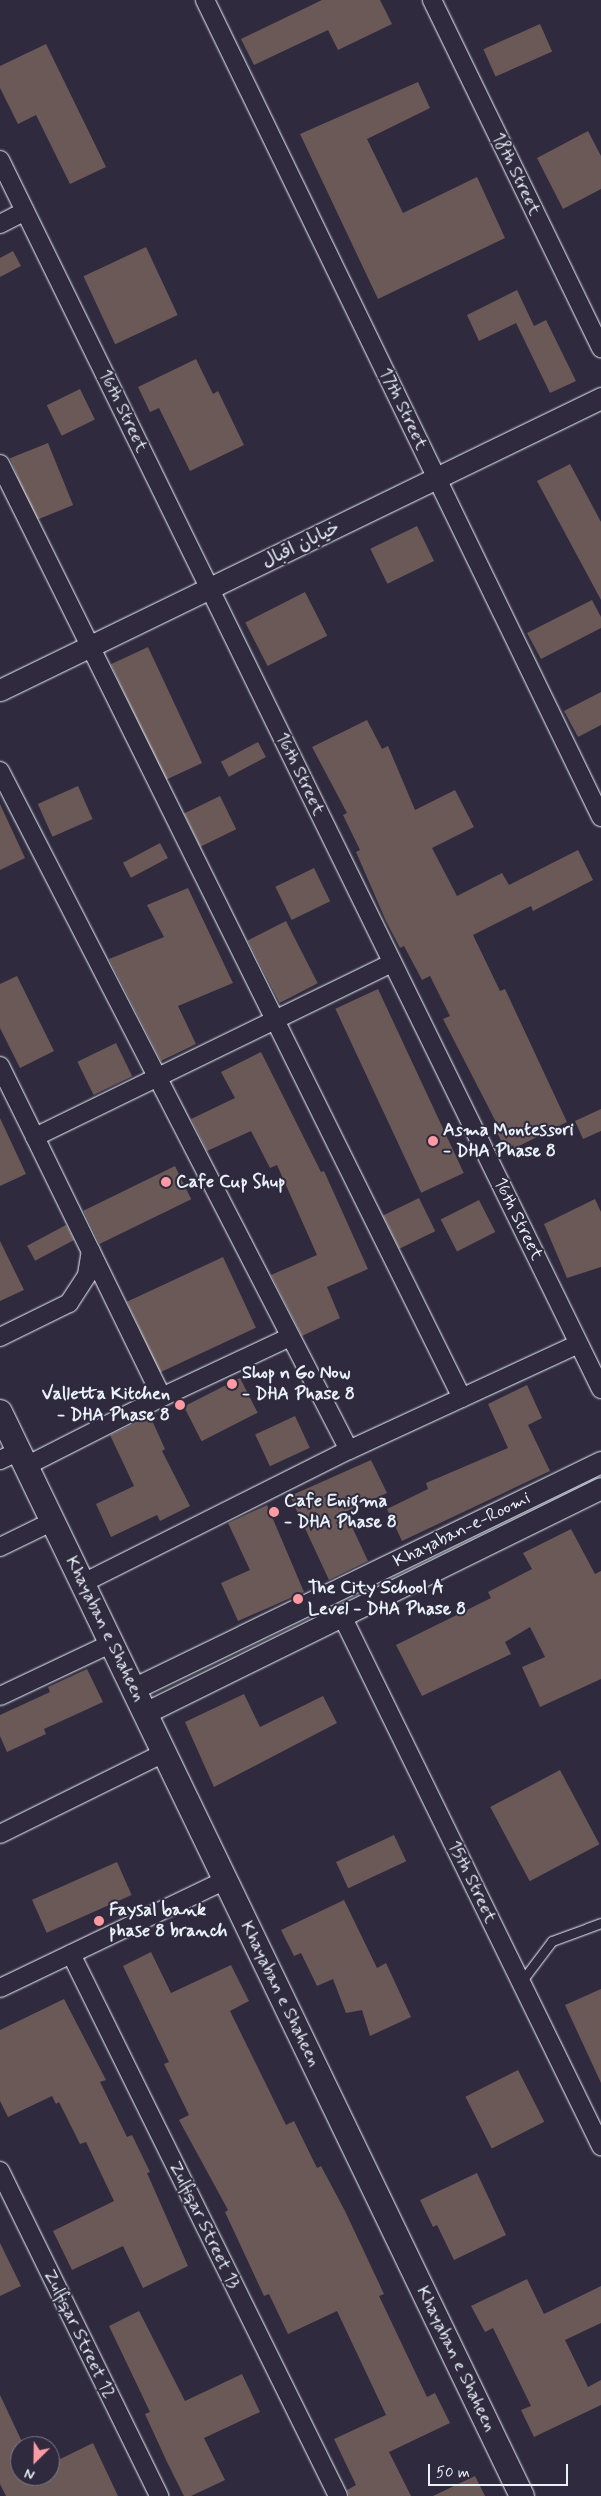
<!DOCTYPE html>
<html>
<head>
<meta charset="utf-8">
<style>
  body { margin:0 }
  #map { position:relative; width:601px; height:2496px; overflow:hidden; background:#2f2a3d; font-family:Mynerve,"Playpen Sans Arabic",sans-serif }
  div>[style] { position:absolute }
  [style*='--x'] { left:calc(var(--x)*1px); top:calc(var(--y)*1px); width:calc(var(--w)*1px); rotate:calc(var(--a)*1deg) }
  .building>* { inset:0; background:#6b5958; transform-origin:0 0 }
  .roads { filter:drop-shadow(0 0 1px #e8f1f8) drop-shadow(0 0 1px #e8f1f8) }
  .service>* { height:9px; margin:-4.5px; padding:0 4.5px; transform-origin:4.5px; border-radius:4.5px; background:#2f2a3d }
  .minor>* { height:18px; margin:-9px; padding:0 9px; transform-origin:9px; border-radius:9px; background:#2f2a3d }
  .tertiary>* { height:21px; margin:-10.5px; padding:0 10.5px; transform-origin:10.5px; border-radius:10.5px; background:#2f2a3d }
  .secondary>* { height:24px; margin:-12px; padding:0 12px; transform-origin:12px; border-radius:12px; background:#2f2a3d }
  .dots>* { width:14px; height:14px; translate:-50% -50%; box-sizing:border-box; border:2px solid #2f2a3d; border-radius:50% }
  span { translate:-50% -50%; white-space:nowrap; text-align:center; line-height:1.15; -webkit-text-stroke:4px #2f2a3d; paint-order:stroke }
  .street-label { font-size:18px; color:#e8f1f8 }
  .poi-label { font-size:18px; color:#e8f1f8; font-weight:700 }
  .left { translate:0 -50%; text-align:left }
  .right { translate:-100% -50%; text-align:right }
  .north { position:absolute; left:10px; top:2436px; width:50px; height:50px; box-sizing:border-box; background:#2f2a3d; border:1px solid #797a88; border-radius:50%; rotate:203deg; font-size:14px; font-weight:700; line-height:20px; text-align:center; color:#e8f1f8 }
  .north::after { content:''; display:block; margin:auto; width:18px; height:22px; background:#ff9aa2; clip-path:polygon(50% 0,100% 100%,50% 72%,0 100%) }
  .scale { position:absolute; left:428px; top:2464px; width:140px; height:22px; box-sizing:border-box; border:2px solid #e8f1f8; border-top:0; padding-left:6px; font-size:15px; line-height:18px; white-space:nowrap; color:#e8f1f8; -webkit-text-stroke:4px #2f2a3d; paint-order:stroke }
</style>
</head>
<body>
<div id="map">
  <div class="building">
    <div style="clip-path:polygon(322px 0,380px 0,392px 24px,338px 50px,328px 30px,254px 65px,241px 39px)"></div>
    <div style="left:540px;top:24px;width:30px;height:62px;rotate:66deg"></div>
    <div style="clip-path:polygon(46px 44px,106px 167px,70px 184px,36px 115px,18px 124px,0 88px,0 66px)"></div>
    <div style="clip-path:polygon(418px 82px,430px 108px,367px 139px,403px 213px,477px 177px,505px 238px,378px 299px,300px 134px)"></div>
    <div style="clip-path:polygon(588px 131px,601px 156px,601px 189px,563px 209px,537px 158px)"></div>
    <div style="left:146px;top:247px;width:75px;height:69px;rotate:65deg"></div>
    <div style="clip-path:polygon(13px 251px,21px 266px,0 277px,0 258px)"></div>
    <div style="clip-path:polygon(517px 290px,534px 326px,546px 320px,576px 381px,550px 393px,516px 323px,479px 341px,467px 315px)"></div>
    <div style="clip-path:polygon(196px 359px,213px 394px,218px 391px,244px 445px,190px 471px,159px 408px,150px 412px,138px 387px)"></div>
    <div style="left:80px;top:389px;width:34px;height:37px;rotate:64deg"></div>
    <div style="left:48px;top:443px;width:67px;height:41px;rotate:68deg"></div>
    <div style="clip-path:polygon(570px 464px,601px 522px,601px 600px,537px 481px)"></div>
    <div style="left:417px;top:526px;width:39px;height:52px;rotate:64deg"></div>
    <div style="left:305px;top:592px;width:49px;height:67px;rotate:63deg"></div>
    <div style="clip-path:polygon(592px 600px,601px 617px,601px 628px,541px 659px,527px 633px)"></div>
    <div style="left:148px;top:647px;width:128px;height:41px;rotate:65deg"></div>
    <div style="clip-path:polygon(601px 692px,601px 725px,578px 737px,564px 711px)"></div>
    <div style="clip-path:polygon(367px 720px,382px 749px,388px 746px,415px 810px,455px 790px,474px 827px,432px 848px,457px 896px,502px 873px,509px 885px,578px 850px,593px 880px,533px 911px,531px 906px,473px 935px,500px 991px,505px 989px,567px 1122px,507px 1152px,493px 1125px,497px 1124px,443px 1019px,450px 1016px,430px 976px,422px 980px,404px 946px,400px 948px,386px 921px,356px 852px,360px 850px,343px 815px,347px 813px,312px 747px)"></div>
    <div style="left:258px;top:742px;width:17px;height:42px;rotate:62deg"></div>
    <div style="left:78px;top:786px;width:36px;height:44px;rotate:66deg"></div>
    <div style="left:220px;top:796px;width:37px;height:40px;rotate:64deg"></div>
    <div style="clip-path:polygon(0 804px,25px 858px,0 870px)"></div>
    <div style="left:160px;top:843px;width:17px;height:42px;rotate:62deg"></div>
    <div style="left:314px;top:868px;width:37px;height:43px;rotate:64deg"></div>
    <div style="clip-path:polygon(188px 888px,233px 983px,178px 1006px,196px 1044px,161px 1061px,109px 959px,164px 937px,147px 905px)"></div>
    <div style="left:286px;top:921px;width:70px;height:43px;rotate:63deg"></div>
    <div style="clip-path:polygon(17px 976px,54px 1051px,20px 1068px,0 1028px,0 984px)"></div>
    <div style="left:378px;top:989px;width:203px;height:47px;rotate:65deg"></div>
    <div style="left:116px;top:1043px;width:37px;height:43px;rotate:64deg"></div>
    <div style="clip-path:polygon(261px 1052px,321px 1172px,324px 1171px,368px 1269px,327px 1287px,340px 1318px,302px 1336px,271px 1275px,317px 1255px,277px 1165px,270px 1168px,251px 1131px,207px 1151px,191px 1119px,235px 1098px,221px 1072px)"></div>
    <div style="clip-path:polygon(601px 1109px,601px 1131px,583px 1139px,575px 1121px)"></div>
    <div style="clip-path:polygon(0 1118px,26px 1174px,0 1186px)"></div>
    <div style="left:175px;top:1166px;width:37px;height:102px;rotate:64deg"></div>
    <div style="left:419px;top:1198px;width:37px;height:40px;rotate:64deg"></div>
    <div style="clip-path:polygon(595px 1199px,601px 1212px,601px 1267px,567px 1278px,544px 1224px)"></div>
    <div style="left:479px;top:1200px;width:36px;height:43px;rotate:63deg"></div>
    <div style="left:66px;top:1225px;width:17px;height:44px;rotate:62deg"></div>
    <div style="clip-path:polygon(0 1241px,24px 1290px,0 1301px)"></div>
    <div style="left:223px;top:1257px;width:78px;height:106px;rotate:65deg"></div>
    <div style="left:240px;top:1378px;width:39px;height:63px;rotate:63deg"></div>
    <div style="clip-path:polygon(527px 1385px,542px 1418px,528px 1425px,550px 1471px,402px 1541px,387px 1509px,428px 1489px,426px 1483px,508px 1448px,488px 1404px)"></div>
    <div style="clip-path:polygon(150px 1416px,165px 1449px,162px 1451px,190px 1506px,160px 1521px,157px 1515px,111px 1537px,96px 1504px,134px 1486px,110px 1435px)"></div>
    <div style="left:295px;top:1416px;width:35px;height:44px;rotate:65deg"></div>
    <div style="clip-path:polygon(371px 1460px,387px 1493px,345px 1512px,368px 1561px,329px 1580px,290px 1496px)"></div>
    <div style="clip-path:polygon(267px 1505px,304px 1592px,238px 1621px,221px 1583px,250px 1570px,228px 1523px)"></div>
    <div style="clip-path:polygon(571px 1529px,595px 1574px,601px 1571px,601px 1679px,540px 1707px,522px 1667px,545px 1657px,530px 1627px,505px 1642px,511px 1654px,422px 1696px,396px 1645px,491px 1598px,488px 1592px,532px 1569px,523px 1553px)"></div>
    <div style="clip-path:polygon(87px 1669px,103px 1702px,44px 1729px,46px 1734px,7px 1752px,0 1736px,0 1715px,50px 1692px,48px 1687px)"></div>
    <div style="clip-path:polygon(244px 1694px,260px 1727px,323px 1696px,337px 1723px,214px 1787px,185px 1722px)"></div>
    <div style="left:560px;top:1770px;width:84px;height:79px;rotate:62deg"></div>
    <div style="left:394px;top:1835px;width:29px;height:64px;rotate:65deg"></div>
    <div style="left:117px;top:1862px;width:36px;height:93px;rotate:66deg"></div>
    <div style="clip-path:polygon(344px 1900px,377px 1968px,386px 1963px,411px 2017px,370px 2036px,362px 2010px,346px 2013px,333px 1979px,317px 1986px,301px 1953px,294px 1956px,281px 1930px)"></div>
    <div style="clip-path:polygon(151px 1952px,171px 1993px,231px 1965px,249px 2001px,230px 2011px,286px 2125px,294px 2121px,317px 2168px,321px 2166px,345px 2211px,384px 2294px,379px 2296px,427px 2397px,435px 2393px,450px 2423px,389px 2452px,411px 2496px,349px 2496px,347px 2490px,356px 2485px,334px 2439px,386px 2415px,337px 2311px,288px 2334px,269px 2294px,264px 2296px,225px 2212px,228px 2210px,179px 2120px,189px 2115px,164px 2064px,169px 2062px,123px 1966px)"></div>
    <div style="clip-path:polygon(601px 1989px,601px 2083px,565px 2005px)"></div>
    <div style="clip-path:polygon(64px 1999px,106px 2080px,100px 2082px,127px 2137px,132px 2135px,150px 2172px,147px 2173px,188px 2266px,143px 2288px,123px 2246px,72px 2270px,53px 2231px,114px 2201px,86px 2142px,80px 2144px,59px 2102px,56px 2104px,52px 2096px,8px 2117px,0 2101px,0 2030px)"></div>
    <div style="left:518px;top:2070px;width:58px;height:59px;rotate:63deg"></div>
    <div style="clip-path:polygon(477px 2173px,506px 2235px,454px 2260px,437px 2225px,433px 2227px,420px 2200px)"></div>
    <div style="clip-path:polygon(0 2243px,21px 2286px,0 2296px)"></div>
    <div style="clip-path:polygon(527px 2279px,544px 2314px,601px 2286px,601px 2323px,565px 2340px,588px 2387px,601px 2380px,601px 2405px,534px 2437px,521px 2410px,531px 2406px,493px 2328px,485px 2332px,471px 2306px)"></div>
    <div style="clip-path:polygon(139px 2311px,185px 2401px,242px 2374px,260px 2412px,204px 2438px,225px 2480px,191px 2496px,184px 2496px,167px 2462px,145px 2414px,150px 2412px,109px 2326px)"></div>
    <div style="clip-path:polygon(0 2395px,24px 2446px,20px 2446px,20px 2476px,50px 2476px,50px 2464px,93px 2443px,118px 2496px,6px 2496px,0 2484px)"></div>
    <div style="clip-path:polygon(475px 2476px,485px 2496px,433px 2496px)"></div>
  </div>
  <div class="roads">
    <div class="service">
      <div style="--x:521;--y:1982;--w:51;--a:-52.9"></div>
      <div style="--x:552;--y:1941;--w:52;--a:-20.2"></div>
    </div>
    <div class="minor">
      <div style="--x:205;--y:0;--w:908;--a:64.14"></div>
      <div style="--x:432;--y:0;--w:387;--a:64.1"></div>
      <div style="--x:0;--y:160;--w:1368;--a:63.94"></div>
      <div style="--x:0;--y:224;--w:28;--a:-27"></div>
      <div style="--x:0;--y:464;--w:1042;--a:63.68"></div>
      <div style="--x:0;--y:771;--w:763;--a:62.8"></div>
      <div style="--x:0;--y:1066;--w:79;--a:63.8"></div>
      <div style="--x:35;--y:1137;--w:397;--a:-26"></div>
      <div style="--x:35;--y:1137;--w:289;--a:64"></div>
      <div style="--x:0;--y:1337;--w:77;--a:-26.2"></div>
      <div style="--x:69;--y:1303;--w:33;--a:-57"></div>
      <div style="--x:87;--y:1275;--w:24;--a:-81"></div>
      <div style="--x:0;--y:1460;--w:21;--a:-25"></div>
      <div style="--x:26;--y:1466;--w:153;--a:-26.9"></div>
      <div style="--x:162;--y:1397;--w:141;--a:-25.1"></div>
      <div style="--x:0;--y:1547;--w:59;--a:-26.1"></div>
      <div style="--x:83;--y:1583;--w:297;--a:-26.6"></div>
      <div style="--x:349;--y:1450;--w:252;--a:-24.8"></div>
      <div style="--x:343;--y:1618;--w:588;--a:63.96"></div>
      <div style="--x:0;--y:1696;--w:124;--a:-25.3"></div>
      <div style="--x:0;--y:1834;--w:183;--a:-26.3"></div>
      <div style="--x:71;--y:1954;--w:604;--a:63.77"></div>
      <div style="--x:0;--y:1988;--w:250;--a:-25.6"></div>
      <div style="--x:0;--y:2171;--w:362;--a:63.9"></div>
    </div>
    <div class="tertiary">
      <div style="--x:0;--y:690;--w:668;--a:-25.91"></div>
      <div style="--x:133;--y:1689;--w:520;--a:-25.88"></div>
      <div style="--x:145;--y:1713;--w:508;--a:-26.26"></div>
    </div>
    <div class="secondary">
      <div style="--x:0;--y:1412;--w:1203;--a:64.29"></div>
    </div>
  </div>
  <div class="dots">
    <div style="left:433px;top:1141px;background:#ff9aa2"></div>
    <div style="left:166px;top:1182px;background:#ff9aa2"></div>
    <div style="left:232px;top:1384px;background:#ff9aa2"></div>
    <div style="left:180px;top:1405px;background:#ff9aa2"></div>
    <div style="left:274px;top:1512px;background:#ff9aa2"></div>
    <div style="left:298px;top:1599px;background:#ff9aa2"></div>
    <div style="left:99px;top:1921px;background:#ff9aa2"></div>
  </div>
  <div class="street-label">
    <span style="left:516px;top:174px;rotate:64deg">18th Street</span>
    <span style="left:403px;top:409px;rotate:64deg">17th Street</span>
    <span style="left:123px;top:411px;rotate:64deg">16th Street</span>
    <span style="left:301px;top:545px;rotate:-26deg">خیابان اقبال</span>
    <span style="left:300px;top:774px;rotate:64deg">16th Street</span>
    <span style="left:518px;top:1219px;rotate:64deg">16th Street</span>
    <span style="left:462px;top:1530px;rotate:-26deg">Khayaban-e-Roomi</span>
    <span style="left:105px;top:1629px;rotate:64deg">Khayaban e Shaheen</span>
    <span style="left:472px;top:1882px;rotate:64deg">15th Street</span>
    <span style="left:280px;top:1994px;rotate:64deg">Khayaban e Shaheen</span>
    <span style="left:204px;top:2225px;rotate:64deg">Zulfiqar Street 13</span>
    <span style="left:79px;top:2334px;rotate:64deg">Zulfiqar Street 12</span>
    <span style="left:456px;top:2359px;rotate:64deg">Khayaban e Shaheen</span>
  </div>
  <div class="poi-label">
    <span class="left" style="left:443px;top:1141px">Asma Montessori<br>- DHA Phase 8</span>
    <span class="left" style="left:176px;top:1182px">Cafe Cup Shup</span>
    <span class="left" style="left:242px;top:1384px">Shop n Go Now<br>- DHA Phase 8</span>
    <span class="right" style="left:170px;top:1405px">Valletta Kitchen<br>- DHA Phase 8</span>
    <span class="left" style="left:284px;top:1512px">Cafe Enigma<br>- DHA Phase 8</span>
    <span class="left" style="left:308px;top:1599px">The City School A<br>Level - DHA Phase 8</span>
    <span class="left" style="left:109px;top:1921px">Faysal bank<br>phase 8 branch</span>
  </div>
  <div class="north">N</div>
  <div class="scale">50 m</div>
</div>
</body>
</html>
